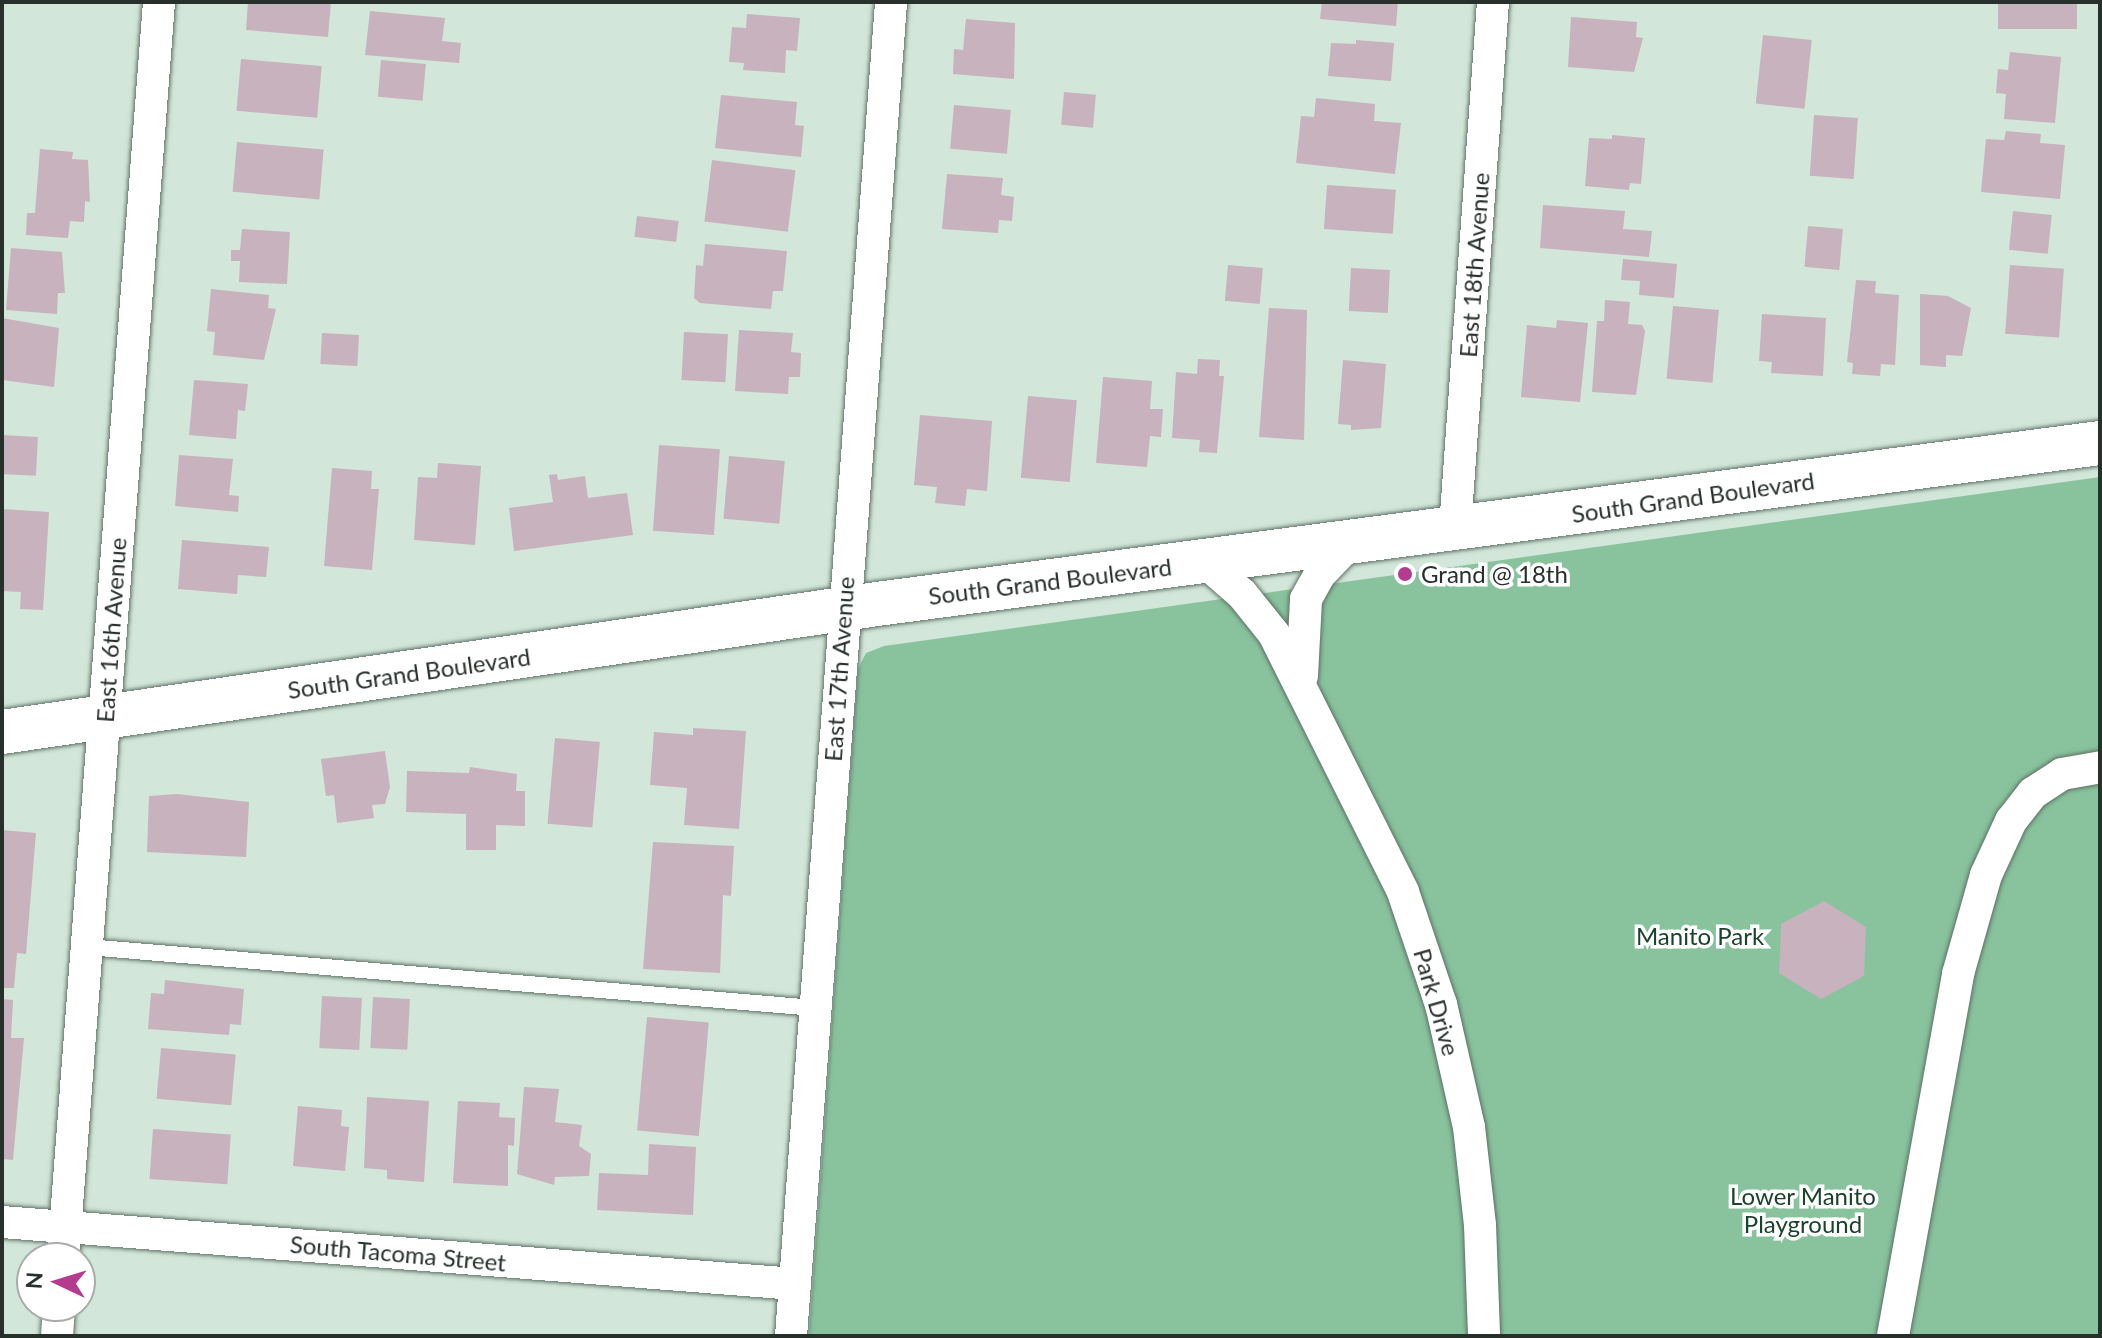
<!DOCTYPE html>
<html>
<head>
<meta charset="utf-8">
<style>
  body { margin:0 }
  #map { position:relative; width:2102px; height:1338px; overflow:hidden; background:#d2e7d9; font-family:Lato,sans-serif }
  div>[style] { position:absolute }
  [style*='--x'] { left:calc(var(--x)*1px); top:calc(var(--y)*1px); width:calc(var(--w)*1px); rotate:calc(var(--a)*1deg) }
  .green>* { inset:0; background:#88c39e }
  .building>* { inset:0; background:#c7b2be; transform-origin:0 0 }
  .roads { filter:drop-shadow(0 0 2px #5f7265) drop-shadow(0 0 2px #5f7265) }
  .lane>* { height:16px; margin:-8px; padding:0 8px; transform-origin:8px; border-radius:8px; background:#fff }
  .street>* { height:32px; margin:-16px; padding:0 16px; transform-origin:16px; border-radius:16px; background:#fff }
  .secondary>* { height:44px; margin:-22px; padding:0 22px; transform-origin:22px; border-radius:22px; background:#fff }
  .dots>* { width:22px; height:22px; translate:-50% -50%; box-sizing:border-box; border:4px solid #fff; border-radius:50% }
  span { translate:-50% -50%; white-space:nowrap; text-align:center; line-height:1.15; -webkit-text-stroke:7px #fff; paint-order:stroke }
  .street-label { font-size:24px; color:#28302b }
  .poi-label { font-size:24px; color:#28302b }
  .left { translate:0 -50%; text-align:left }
  .park-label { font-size:24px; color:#1b432c }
  .frame { position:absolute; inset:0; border:4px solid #28302b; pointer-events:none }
  .north { position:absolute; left:16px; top:1242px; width:80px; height:80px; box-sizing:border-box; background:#fff; border:2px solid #a9acaa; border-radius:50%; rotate:274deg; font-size:22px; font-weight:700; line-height:32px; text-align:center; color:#28302b }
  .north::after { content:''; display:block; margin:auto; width:28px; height:36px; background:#b43b8e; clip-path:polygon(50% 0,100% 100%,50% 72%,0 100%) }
</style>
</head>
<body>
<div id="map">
  <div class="green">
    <div style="clip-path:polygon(2100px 477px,2100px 1336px,809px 1336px,858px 669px,866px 653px,884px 646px)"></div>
  </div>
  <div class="building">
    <div style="clip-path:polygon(248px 2px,331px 2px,328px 37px,246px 30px)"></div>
    <div style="clip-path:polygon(1322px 2px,1398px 2px,1396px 26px,1320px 19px)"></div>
    <div style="left:1998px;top:2px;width:79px;height:27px"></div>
    <div style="clip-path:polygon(370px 11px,445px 18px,442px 41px,461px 43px,459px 63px,365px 55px)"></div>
    <div style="clip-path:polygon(747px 14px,800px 18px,797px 51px,786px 50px,785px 73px,743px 70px,744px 63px,729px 62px,732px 27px,746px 28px)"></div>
    <div style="clip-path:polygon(1571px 17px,1637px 22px,1636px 37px,1643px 38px,1634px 72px,1568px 67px)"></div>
    <div style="clip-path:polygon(966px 19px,1015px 23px,1014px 79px,953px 74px,954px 49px,963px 50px)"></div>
    <div style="left:1763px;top:35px;width:49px;height:69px;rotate:6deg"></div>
    <div style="clip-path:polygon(1356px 40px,1394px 43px,1391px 81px,1328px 76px,1331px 43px,1356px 44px)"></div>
    <div style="clip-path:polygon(2010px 52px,2061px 57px,2055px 123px,2004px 119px,2006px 94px,1996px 93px,1998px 69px,2008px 70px)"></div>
    <div style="left:241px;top:59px;width:81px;height:52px;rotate:5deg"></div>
    <div style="left:381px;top:60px;width:45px;height:37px;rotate:5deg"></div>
    <div style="left:1064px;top:92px;width:32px;height:33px;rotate:5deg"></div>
    <div style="clip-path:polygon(721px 95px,797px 102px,795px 125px,804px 126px,801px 157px,715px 148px)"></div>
    <div style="clip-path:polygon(1316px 98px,1375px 104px,1374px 121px,1401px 123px,1395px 174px,1296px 163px,1301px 116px,1314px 117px)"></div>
    <div style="left:954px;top:105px;width:57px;height:44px;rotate:5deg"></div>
    <div style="left:1814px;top:115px;width:44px;height:61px;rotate:4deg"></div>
    <div style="clip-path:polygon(2006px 131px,2041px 134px,2040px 143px,2065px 145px,2060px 199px,1981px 192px,1986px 139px,2004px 140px)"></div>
    <div style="clip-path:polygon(1612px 135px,1645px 138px,1641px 184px,1630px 183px,1629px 190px,1585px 186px,1589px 138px,1612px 139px)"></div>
    <div style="left:237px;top:142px;width:87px;height:50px;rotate:5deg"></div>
    <div style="clip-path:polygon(40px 149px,73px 152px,72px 159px,88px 160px,90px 202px,85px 201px,84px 222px,70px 221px,68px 238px,26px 235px,27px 213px,35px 213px)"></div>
    <div style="left:712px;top:160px;width:84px;height:62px;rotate:7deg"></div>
    <div style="clip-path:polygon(947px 174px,1003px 178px,1001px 195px,1014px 197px,1012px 221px,999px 220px,998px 233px,942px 229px)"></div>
    <div style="left:1327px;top:185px;width:69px;height:44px;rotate:4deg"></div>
    <div style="clip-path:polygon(1543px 205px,1625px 211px,1623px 229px,1652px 231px,1649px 257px,1540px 248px)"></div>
    <div style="left:2013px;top:211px;width:39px;height:39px;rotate:6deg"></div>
    <div style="left:637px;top:216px;width:42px;height:21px;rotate:7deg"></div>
    <div style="left:1808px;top:226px;width:35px;height:41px;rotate:5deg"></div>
    <div style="clip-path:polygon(242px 229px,290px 232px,287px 284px,239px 282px,240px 261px,231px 261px,231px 250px,240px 250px)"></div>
    <div style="clip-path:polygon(705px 244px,787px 251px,783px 291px,773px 291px,771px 309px,700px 303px,694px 298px,696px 265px,703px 266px)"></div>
    <div style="clip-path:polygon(11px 248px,62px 252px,65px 293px,58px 293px,57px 314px,6px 310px)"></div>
    <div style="clip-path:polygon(1623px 259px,1677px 264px,1674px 298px,1639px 295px,1640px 281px,1621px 280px)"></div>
    <div style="left:1228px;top:265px;width:35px;height:36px;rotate:5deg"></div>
    <div style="left:2010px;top:265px;width:54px;height:69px;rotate:4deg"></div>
    <div style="left:1351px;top:268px;width:39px;height:43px;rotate:3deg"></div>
    <div style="clip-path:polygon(1856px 280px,1876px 281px,1875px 293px,1899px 295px,1895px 365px,1881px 364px,1880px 376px,1852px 374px,1853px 363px,1847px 362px)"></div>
    <div style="clip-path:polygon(211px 289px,269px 295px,268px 308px,276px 309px,264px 360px,213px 355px,215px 332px,207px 331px)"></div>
    <div style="clip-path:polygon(1920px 294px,1948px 296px,1971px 308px,1962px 356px,1946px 355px,1946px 367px,1920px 365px)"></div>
    <div style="clip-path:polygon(1605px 300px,1630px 302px,1628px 324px,1642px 325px,1645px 331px,1636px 395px,1592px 392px,1597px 321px,1604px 321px)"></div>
    <div style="left:1673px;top:306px;width:46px;height:73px;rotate:5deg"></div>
    <div style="clip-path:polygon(1269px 308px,1307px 310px,1304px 440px,1259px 437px)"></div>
    <div style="clip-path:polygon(1762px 314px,1826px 318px,1823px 376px,1771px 373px,1772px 362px,1759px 361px)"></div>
    <div style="clip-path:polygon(2px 318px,59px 328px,54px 387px,2px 380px)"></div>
    <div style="clip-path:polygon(1557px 320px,1588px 323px,1580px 402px,1521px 397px,1527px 325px,1556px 328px)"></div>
    <div style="clip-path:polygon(739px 330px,793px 333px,791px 352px,801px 353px,800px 377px,789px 377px,788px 394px,735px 391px)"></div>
    <div style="left:684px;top:332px;width:44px;height:48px;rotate:3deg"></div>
    <div style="left:322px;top:333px;width:37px;height:31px;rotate:3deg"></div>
    <div style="clip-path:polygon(1198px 359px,1220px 360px,1219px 376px,1224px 376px,1217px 453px,1199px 452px,1200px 440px,1172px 438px,1176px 372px,1197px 374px)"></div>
    <div style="clip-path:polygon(1343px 360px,1386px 364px,1381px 428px,1351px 430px,1351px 425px,1338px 424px)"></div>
    <div style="clip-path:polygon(1103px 377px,1152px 381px,1150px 409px,1163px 409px,1161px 437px,1150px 436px,1147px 467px,1096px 463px)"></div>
    <div style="clip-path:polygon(194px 380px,248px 384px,245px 411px,238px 410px,236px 439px,189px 435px)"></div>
    <div style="left:1028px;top:396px;width:49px;height:82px;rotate:5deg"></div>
    <div style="clip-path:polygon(920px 415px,992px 421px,987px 491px,967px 489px,965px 506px,935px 503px,937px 487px,914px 485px)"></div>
    <div style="left:2px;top:435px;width:36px;height:39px;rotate:3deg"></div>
    <div style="left:659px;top:445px;width:61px;height:86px;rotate:4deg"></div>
    <div style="clip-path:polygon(179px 455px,233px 459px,229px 495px,239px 496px,238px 512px,175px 506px)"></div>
    <div style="left:729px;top:456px;width:56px;height:63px;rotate:5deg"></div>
    <div style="clip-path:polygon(438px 463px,481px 466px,475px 545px,414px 540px,418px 477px,437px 478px)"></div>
    <div style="clip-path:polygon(332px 468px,372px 471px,371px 489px,379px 489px,372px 570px,324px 566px)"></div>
    <div style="clip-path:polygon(557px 474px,558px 480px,585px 476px,588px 498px,627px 493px,633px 535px,514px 551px,509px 508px,553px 502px,549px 475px)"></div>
    <div style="clip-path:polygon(2px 509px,49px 512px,43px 610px,20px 609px,21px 592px,2px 591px)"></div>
    <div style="clip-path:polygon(182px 540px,269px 547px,266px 577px,238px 575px,237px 594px,178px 589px)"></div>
    <div style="clip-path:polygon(693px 728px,746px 731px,739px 829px,684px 825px,687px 788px,650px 785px,654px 732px,693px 735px)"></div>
    <div style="left:555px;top:738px;width:45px;height:86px;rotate:5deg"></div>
    <div style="clip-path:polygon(385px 751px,390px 787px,385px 804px,372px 805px,374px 818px,337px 823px,334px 795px,326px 796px,321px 759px)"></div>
    <div style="clip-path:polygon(470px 767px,517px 774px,516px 791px,525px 791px,525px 826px,496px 825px,496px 850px,466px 850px,466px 814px,406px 812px,407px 771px,469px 773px)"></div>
    <div style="clip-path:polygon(177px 794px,249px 802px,246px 857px,147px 852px,149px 796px)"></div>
    <div style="clip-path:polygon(2px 830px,36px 833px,26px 954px,17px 953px,14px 988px,2px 988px)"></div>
    <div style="clip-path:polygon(653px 842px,734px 846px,731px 896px,723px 895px,720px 973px,643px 969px)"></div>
    <div style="clip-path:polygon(1824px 901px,1866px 927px,1864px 976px,1821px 999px,1779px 973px,1780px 951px,1781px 924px)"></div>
    <div style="clip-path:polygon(165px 980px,244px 989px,241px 1025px,230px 1024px,229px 1035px,148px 1029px,151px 993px,164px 994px)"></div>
    <div style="left:322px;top:996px;width:40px;height:52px;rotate:3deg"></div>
    <div style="left:373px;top:997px;width:37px;height:51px;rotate:3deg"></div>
    <div style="clip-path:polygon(2px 999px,13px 1000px,11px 1038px,24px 1038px,13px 1160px,2px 1159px)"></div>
    <div style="left:647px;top:1017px;width:62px;height:114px;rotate:5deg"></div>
    <div style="left:161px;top:1048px;width:75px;height:51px;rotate:5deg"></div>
    <div style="clip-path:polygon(524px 1087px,559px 1089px,555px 1122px,582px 1125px,579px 1146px,591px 1154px,589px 1176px,555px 1177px,554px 1185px,517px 1174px)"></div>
    <div style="clip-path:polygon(367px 1097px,429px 1101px,424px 1182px,387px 1179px,387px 1170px,364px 1168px)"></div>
    <div style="clip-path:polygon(458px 1101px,500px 1103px,499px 1117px,515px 1118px,514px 1146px,508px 1145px,508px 1186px,453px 1183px)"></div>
    <div style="clip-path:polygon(298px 1106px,342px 1110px,341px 1126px,349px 1127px,345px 1171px,293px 1166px)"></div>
    <div style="left:153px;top:1129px;width:78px;height:50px;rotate:4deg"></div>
    <div style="clip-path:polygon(649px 1144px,696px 1147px,693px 1215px,597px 1210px,599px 1173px,648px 1175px)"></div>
  </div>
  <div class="roads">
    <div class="lane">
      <div style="--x:87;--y:947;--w:731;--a:4.79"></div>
    </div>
    <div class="street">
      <div style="--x:1455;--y:528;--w:527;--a:-85.87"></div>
      <div style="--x:1204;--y:561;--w:50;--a:41"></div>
      <div style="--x:1242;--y:594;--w:51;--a:51.3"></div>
      <div style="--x:1274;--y:634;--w:288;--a:63.4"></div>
      <div style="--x:1403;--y:892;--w:118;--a:71.3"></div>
      <div style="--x:1441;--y:1004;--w:126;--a:77.2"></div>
      <div style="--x:1469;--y:1127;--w:99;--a:83.6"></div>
      <div style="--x:1480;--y:1225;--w:111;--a:87.9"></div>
      <div style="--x:1302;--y:676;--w:77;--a:-87"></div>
      <div style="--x:1306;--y:599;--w:29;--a:-61"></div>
      <div style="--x:1320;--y:574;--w:45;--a:-45.9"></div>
      <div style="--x:2;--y:1222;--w:795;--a:4.47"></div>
      <div style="--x:63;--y:1258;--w:1260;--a:-85.63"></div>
      <div style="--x:57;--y:1336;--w:30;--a:-86"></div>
      <div style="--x:791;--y:1336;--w:1338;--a:-85.71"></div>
      <div style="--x:1893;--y:1336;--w:368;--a:-79.8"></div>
      <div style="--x:1958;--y:974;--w:103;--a:-74.2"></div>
      <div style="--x:1986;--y:875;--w:60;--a:-65.2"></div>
      <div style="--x:2011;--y:821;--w:36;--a:-52"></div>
      <div style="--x:2033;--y:793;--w:35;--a:-33"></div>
      <div style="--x:2062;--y:774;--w:39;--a:-10"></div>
    </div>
    <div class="secondary">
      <div style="--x:2;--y:732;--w:884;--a:-8.32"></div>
      <div style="--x:877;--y:604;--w:1234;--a:-7.5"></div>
    </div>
  </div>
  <div class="dots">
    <div style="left:1405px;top:574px;background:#b43b8e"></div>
  </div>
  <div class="street-label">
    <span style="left:1474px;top:265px;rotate:-86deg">East 18th Avenue</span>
    <span style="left:1693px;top:497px;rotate:-8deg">South Grand Boulevard</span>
    <span style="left:1050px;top:581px;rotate:-7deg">South Grand Boulevard</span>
    <span style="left:111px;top:630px;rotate:-86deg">East 16th Avenue</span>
    <span style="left:839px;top:669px;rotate:-86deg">East 17th Avenue</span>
    <span style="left:409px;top:673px;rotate:-8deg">South Grand Boulevard</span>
    <span style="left:1437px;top:1002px;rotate:74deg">Park Drive</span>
    <span style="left:398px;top:1253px;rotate:5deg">South Tacoma Street</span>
  </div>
  <div class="poi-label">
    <span class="left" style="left:1421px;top:574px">Grand @ 18th</span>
  </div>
  <div class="park-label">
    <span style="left:1700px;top:936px">Manito Park</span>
    <span style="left:1803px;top:1210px">Lower Manito<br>Playground</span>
  </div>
  <div class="frame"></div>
  <div class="north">N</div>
</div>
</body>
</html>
